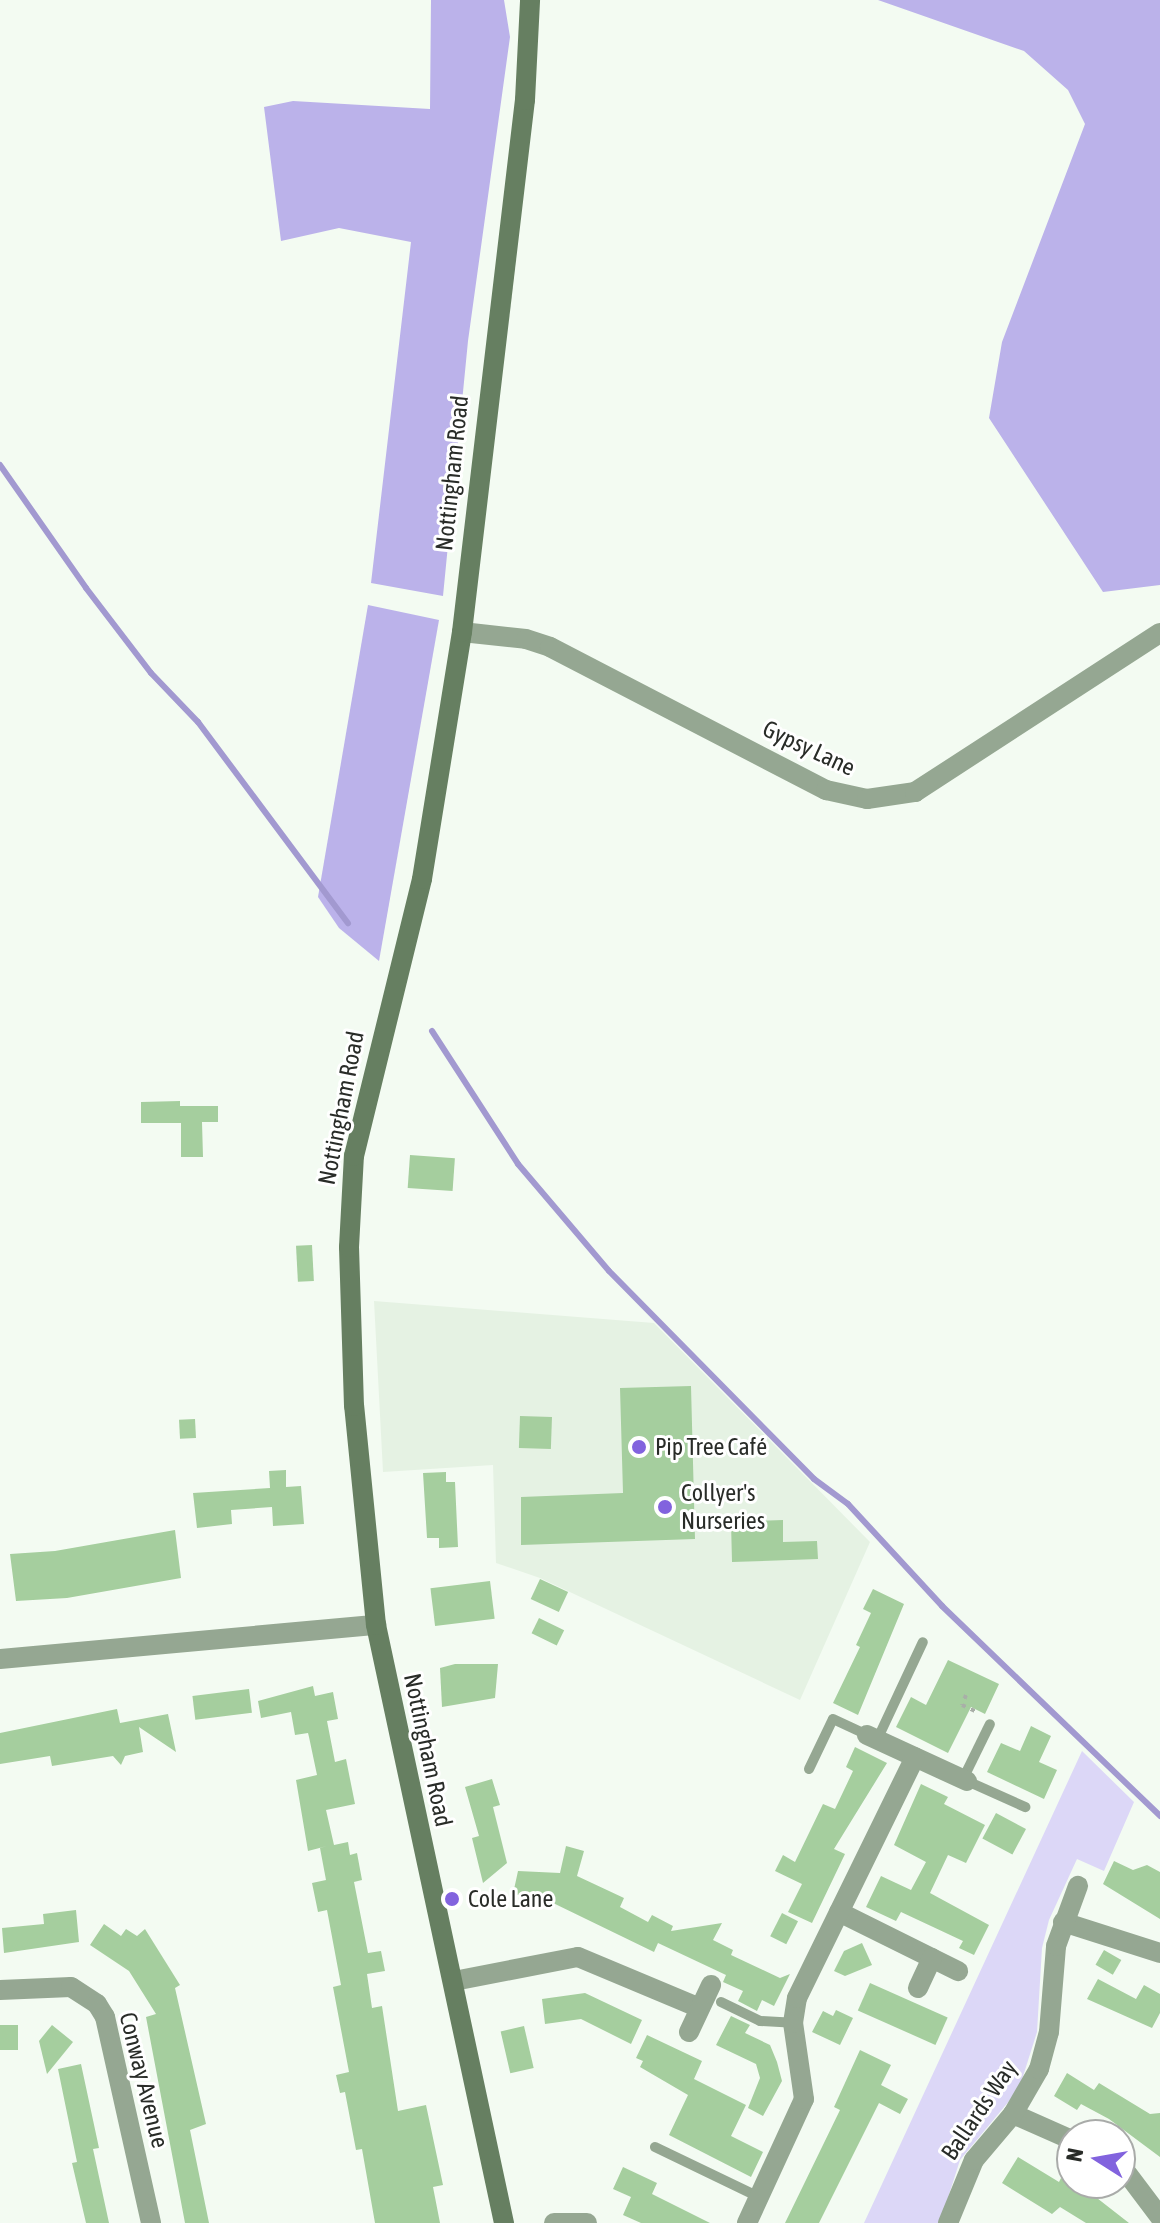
<!DOCTYPE html>
<html>
<head>
<meta charset="utf-8">
<style>
  body { margin:0 }
  #map { position:relative; width:1160px; height:2223px; overflow:hidden; background:#f3fbf2; font-family:"Asap Condensed",sans-serif }
  div>[style] { position:absolute }
  [style*='--x'] { left:calc(var(--x)*1px); top:calc(var(--y)*1px); width:calc(var(--w)*1px); rotate:calc(var(--a)*1deg) }
  .built>* { inset:0; background:#e5f2e3 }
  .green>* { inset:0; background:#dcd7f7 }
  .forest>* { inset:0; background:#bbb2ea }
  .stream>* { height:6px; margin:-3px; padding:0 3px; transform-origin:3px; border-radius:3px; background:#a299d0 }
  .building>* { inset:0; background:#a5ce9e; transform-origin:0 0 }
  .path>* { height:4px; margin-top:-2px; transform-origin:0; background:repeating-linear-gradient(90deg,#a9afa8 0 4px,transparent 0 10px) }
  .lane>* { height:10px; margin:-5px; padding:0 5px; transform-origin:5px; border-radius:5px; background:#95a792 }
  .street>* { height:20px; margin:-10px; padding:0 10px; transform-origin:10px; border-radius:10px; background:#95a792 }
  .secondary>* { height:20px; margin:-10px; padding:0 10px; transform-origin:10px; border-radius:10px; background:#667f61 }
  .dots>* { width:22px; height:22px; translate:-50% -50%; box-sizing:border-box; border:4px solid #fff; border-radius:50% }
  span { translate:-50% -50%; white-space:nowrap; text-align:center; line-height:1.15; -webkit-text-stroke:6px #fff; paint-order:stroke }
  .street-label { font-size:24px; color:#292c28 }
  .poi-label { font-size:24px; color:#292c28 }
  .left { translate:0 -50%; text-align:left }
  .north { position:absolute; left:1056px; top:2119px; width:80px; height:80px; box-sizing:border-box; background:#fff; border:2px solid #a9aba9; border-radius:50%; rotate:281deg; font-size:22px; font-weight:700; line-height:32px; text-align:center; color:#292c28 }
  .north::after { content:''; display:block; margin:auto; width:28px; height:36px; background:#8263de; clip-path:polygon(50% 0,100% 100%,50% 72%,0 100%) }
</style>
</head>
<body>
<div id="map">
  <div class="built">
    <div style="clip-path:polygon(374px 1301px,654px 1323px,870px 1542px,800px 1700px,540px 1578px,496px 1563px,493px 1465px,383px 1472px)"></div>
  </div>
  <div class="green">
    <div style="clip-path:polygon(1082px 1751px,1134px 1802px,1104px 1871px,1077px 1859px,1049px 1920px,1042px 1948px,1037px 2032px,1019px 2089px,960px 2160px,940px 2223px,864px 2223px)"></div>
  </div>
  <div class="forest">
    <div style="clip-path:polygon(431px 0,504px 0,510px 37px,468px 341px,443px 596px,371px 583px,411px 242px,339px 228px,281px 241px,264px 107px,293px 101px,430px 109px)"></div>
    <div style="clip-path:polygon(878px 0,1160px 0,1160px 585px,1103px 592px,989px 418px,1002px 342px,1085px 124px,1068px 90px,1024px 51px)"></div>
    <div style="clip-path:polygon(368px 605px,439px 620px,379px 961px,339px 928px,318px 897px)"></div>
  </div>
  <div class="stream">
    <div style="--x:0;--y:465;--w:150;--a:55"></div>
    <div style="--x:86;--y:588;--w:107;--a:52.6"></div>
    <div style="--x:151;--y:673;--w:68;--a:46.2"></div>
    <div style="--x:198;--y:722;--w:251;--a:53.3"></div>
    <div style="--x:432;--y:1031;--w:158;--a:57.1"></div>
    <div style="--x:518;--y:1164;--w:140;--a:49.6"></div>
    <div style="--x:609;--y:1271;--w:292;--a:45.4"></div>
    <div style="--x:814;--y:1479;--w:42;--a:36.3"></div>
    <div style="--x:848;--y:1504;--w:139;--a:47.3"></div>
    <div style="--x:942;--y:1606;--w:303;--a:43.9"></div>
  </div>
  <div class="building">
    <div style="clip-path:polygon(180px 1101px,180px 1106px,218px 1106px,218px 1122px,202px 1122px,203px 1157px,181px 1157px,181px 1123px,141px 1123px,141px 1102px)"></div>
    <div style="left:410px;top:1155px;width:45px;height:33px;rotate:4deg"></div>
    <div style="left:312px;top:1245px;width:36px;height:16px;rotate:87deg"></div>
    <div style="clip-path:polygon(691px 1386px,695px 1539px,521px 1545px,521px 1497px,623px 1493px,620px 1388px)"></div>
    <div style="left:520px;top:1416px;width:32px;height:32px;rotate:2deg"></div>
    <div style="left:195px;top:1419px;width:19px;height:16px;rotate:87deg"></div>
    <div style="clip-path:polygon(286px 1470px,286px 1487px,301px 1486px,304px 1524px,273px 1526px,272px 1507px,231px 1510px,232px 1524px,197px 1528px,193px 1493px,270px 1488px,269px 1471px)"></div>
    <div style="clip-path:polygon(446px 1472px,446px 1482px,455px 1482px,458px 1547px,439px 1548px,439px 1538px,427px 1538px,423px 1473px)"></div>
    <div style="clip-path:polygon(783px 1520px,783px 1542px,817px 1541px,818px 1559px,732px 1562px,731px 1522px)"></div>
    <div style="clip-path:polygon(175px 1530px,181px 1578px,67px 1598px,16px 1601px,10px 1554px,55px 1551px)"></div>
    <div style="left:540px;top:1579px;width:31px;height:22px;rotate:25deg"></div>
    <div style="left:490px;top:1581px;width:38px;height:60px;rotate:83deg"></div>
    <div style="clip-path:polygon(873px 1589px,904px 1604px,858px 1715px,833px 1703px,860px 1647px,856px 1645px,871px 1613px,863px 1609px)"></div>
    <div style="left:539px;top:1618px;width:28px;height:17px;rotate:26deg"></div>
    <div style="clip-path:polygon(948px 1660px,999px 1684px,985px 1714px,971px 1707px,948px 1753px,896px 1727px,911px 1697px,926px 1705px)"></div>
    <div style="clip-path:polygon(455px 1664px,498px 1664px,495px 1698px,442px 1707px,440px 1668px)"></div>
    <div style="clip-path:polygon(313px 1686px,315px 1696px,333px 1692px,338px 1719px,327px 1721px,335px 1762px,346px 1759px,355px 1804px,326px 1810px,334px 1845px,348px 1842px,350px 1855px,357px 1853px,362px 1880px,354px 1882px,368px 1953px,381px 1951px,385px 1971px,367px 1974px,372px 2008px,382px 2006px,398px 2111px,426px 2105px,443px 2185px,433px 2187px,440px 2223px,375px 2223px,362px 2149px,356px 2150px,345px 2092px,340px 2093px,336px 2075px,349px 2072px,333px 1987px,341px 1985px,327px 1910px,318px 1912px,312px 1883px,326px 1880px,320px 1848px,327px 1846px,308px 1851px,296px 1780px,317px 1775px,309px 1737px,308px 1733px,295px 1735px,291px 1712px,261px 1718px,258px 1701px)"></div>
    <div style="left:249px;top:1689px;width:24px;height:57px;rotate:83deg"></div>
    <div style="clip-path:polygon(117px 1709px,120px 1723px,168px 1714px,176px 1752px,139px 1727px,143px 1752px,125px 1756px,121px 1765px,113px 1756px,52px 1766px,50px 1756px,0 1764px,0 1733px)"></div>
    <div style="clip-path:polygon(1031px 1726px,1051px 1736px,1039px 1762px,1057px 1770px,1044px 1799px,987px 1772px,1001px 1743px,1020px 1751px)"></div>
    <div style="clip-path:polygon(855px 1747px,887px 1763px,834px 1849px,845px 1854px,812px 1923px,788px 1912px,802px 1884px,775px 1871px,783px 1855px,795px 1862px,823px 1804px,835px 1809px,853px 1771px,846px 1767px)"></div>
    <div style="clip-path:polygon(492px 1779px,500px 1805px,493px 1807px,507px 1863px,483px 1883px,472px 1838px,479px 1836px,465px 1787px)"></div>
    <div style="clip-path:polygon(921px 1784px,948px 1797px,944px 1804px,985px 1825px,966px 1863px,948px 1855px,930px 1893px,989px 1925px,974px 1955px,959px 1948px,963px 1941px,901px 1912px,896px 1921px,866px 1907px,881px 1876px,911px 1890px,926px 1862px,894px 1845px)"></div>
    <div style="left:996px;top:1813px;width:34px;height:29px;rotate:28deg"></div>
    <div style="clip-path:polygon(566px 1846px,584px 1851px,577px 1876px,624px 1898px,620px 1907px,648px 1922px,652px 1915px,673px 1926px,671px 1931px,722px 1923px,713px 1940px,733px 1950px,731px 1955px,780px 1978px,790px 1974px,774px 2006px,762px 2000px,757px 2011px,738px 2001px,743px 1991px,723px 1982px,726px 1975px,658px 1943px,654px 1952px,551px 1902px,513px 1894px,518px 1871px,560px 1873px)"></div>
    <div style="clip-path:polygon(1114px 1861px,1133px 1870px,1147px 1865px,1160px 1872px,1160px 1919px,1103px 1884px)"></div>
    <div style="clip-path:polygon(76px 1910px,79px 1942px,4px 1953px,2px 1928px,44px 1924px,43px 1914px)"></div>
    <div style="left:782px;top:1913px;width:18px;height:26px;rotate:27deg"></div>
    <div style="clip-path:polygon(104px 1924px,121px 1936px,126px 1929px,137px 1936px,145px 1929px,180px 1985px,175px 1988px,206px 2124px,190px 2130px,209px 2223px,185px 2223px,146px 2017px,156px 2014px,129px 1971px,90px 1945px)"></div>
    <div style="clip-path:polygon(862px 1943px,872px 1965px,845px 1976px,834px 1971px,844px 1951px)"></div>
    <div style="left:1104px;top:1950px;width:20px;height:17px;rotate:30deg"></div>
    <div style="clip-path:polygon(1098px 1979px,1136px 1999px,1144px 1985px,1160px 1994px,1160px 2013px,1152px 2028px,1087px 1999px)"></div>
    <div style="left:870px;top:1983px;width:85px;height:30px;rotate:24deg"></div>
    <div style="clip-path:polygon(585px 1993px,642px 2020px,631px 2044px,581px 2019px,545px 2024px,542px 1999px)"></div>
    <div style="clip-path:polygon(836px 2010px,853px 2018px,840px 2045px,812px 2032px,823px 2011px,833px 2016px)"></div>
    <div style="clip-path:polygon(731px 2016px,750px 2025px,745px 2033px,770px 2045px,777px 2062px,782px 2081px,763px 2116px,748px 2108px,760px 2078px,756px 2064px,716px 2045px)"></div>
    <div style="left:0;top:2025px;width:18px;height:25px"></div>
    <div style="clip-path:polygon(52px 2025px,73px 2042px,47px 2074px,39px 2041px)"></div>
    <div style="left:524px;top:2026px;width:43px;height:24px;rotate:77deg"></div>
    <div style="clip-path:polygon(647px 2035px,702px 2061px,694px 2079px,746px 2105px,731px 2136px,763px 2152px,751px 2177px,669px 2135px,688px 2095px,640px 2067px,643px 2061px,636px 2058px)"></div>
    <div style="clip-path:polygon(860px 2050px,891px 2065px,881px 2085px,908px 2099px,900px 2114px,879px 2103px,819px 2223px,785px 2223px,840px 2110px,834px 2107px)"></div>
    <div style="clip-path:polygon(81px 2064px,99px 2148px,93px 2149px,109px 2223px,86px 2223px,72px 2163px,77px 2162px,58px 2069px)"></div>
    <div style="clip-path:polygon(1067px 2073px,1094px 2090px,1099px 2083px,1150px 2114px,1160px 2113px,1160px 2157px,1109px 2119px,1081px 2104px,1077px 2110px,1054px 2096px)"></div>
    <div style="clip-path:polygon(1018px 2157px,1059px 2182px,1061px 2178px,1077px 2188px,1079px 2184px,1129px 2223px,1086px 2223px,1060px 2207px,1052px 2214px,1002px 2183px)"></div>
    <div style="clip-path:polygon(623px 2167px,657px 2183px,652px 2194px,710px 2223px,641px 2223px,623px 2215px,631px 2197px,613px 2189px)"></div>
  </div>
  <div class="path">
    <div style="--x:966;--y:1695;--w:11;--a:112"></div>
    <div style="--x:962;--y:1705;--w:19;--a:25"></div>
  </div>
  <div class="lane">
    <div style="--x:877;--y:1740;--w:108;--a:-64.9"></div>
    <div style="--x:809;--y:1769;--w:55;--a:-64.4"></div>
    <div style="--x:833;--y:1719;--w:38;--a:25"></div>
    <div style="--x:963;--y:1779;--w:61;--a:-63.9"></div>
    <div style="--x:967;--y:1781;--w:64;--a:24.1"></div>
    <div style="--x:721;--y:2002;--w:43;--a:26"></div>
    <div style="--x:760;--y:2021;--w:33;--a:3"></div>
    <div style="--x:655;--y:2147;--w:115;--a:25.7"></div>
  </div>
  <div class="street">
    <div style="--x:462;--y:632;--w:64;--a:6.2"></div>
    <div style="--x:526;--y:639;--w:25;--a:18"></div>
    <div style="--x:550;--y:647;--w:311;--a:27.4"></div>
    <div style="--x:826;--y:790;--w:42;--a:12.4"></div>
    <div style="--x:867;--y:799;--w:49;--a:-8.3"></div>
    <div style="--x:915;--y:792;--w:292;--a:-33"></div>
    <div style="--x:0;--y:1659;--w:378;--a:-5.2"></div>
    <div style="--x:867;--y:1735;--w:110;--a:24.7"></div>
    <div style="--x:839;--y:1912;--w:133;--a:26.4"></div>
    <div style="--x:1063;--y:1922;--w:102;--a:17.7"></div>
    <div style="--x:454;--y:1981;--w:126;--a:-11"></div>
    <div style="--x:578;--y:1957;--w:132;--a:22.7"></div>
    <div style="--x:918;--y:1988;--w:33;--a:-65"></div>
    <div style="--x:0;--y:1990;--w:71;--a:-2.4"></div>
    <div style="--x:71;--y:1987;--w:31;--a:33"></div>
    <div style="--x:97;--y:2004;--w:15;--a:58"></div>
    <div style="--x:105;--y:2017;--w:211;--a:77.4"></div>
    <div style="--x:689;--y:2032;--w:52;--a:-64.9"></div>
    <div style="--x:1013;--y:2114;--w:64;--a:23.8"></div>
    <div style="--x:1120;--y:2164;--w:66;--a:53"></div>
    <div style="--x:554;--y:2223;--w:33;--a:0"></div>
    <div style="--x:747;--y:2223;--w:136;--a:-65.3"></div>
    <div style="--x:804;--y:2099;--w:77;--a:-98.2"></div>
    <div style="--x:793;--y:2023;--w:25;--a:-81"></div>
    <div style="--x:797;--y:1998;--w:268;--a:-63.9"></div>
    <div style="--x:948;--y:2223;--w:68;--a:-67.6"></div>
    <div style="--x:974;--y:2160;--w:60;--a:-49.7"></div>
    <div style="--x:1013;--y:2114;--w:52;--a:-60"></div>
    <div style="--x:1039;--y:2069;--w:38;--a:-75"></div>
    <div style="--x:1049;--y:2032;--w:86;--a:-85.3"></div>
    <div style="--x:1056;--y:1946;--w:64;--a:-69.9"></div>
  </div>
  <div class="secondary">
    <div style="--x:504;--y:2223;--w:612;--a:-102.08"></div>
    <div style="--x:376;--y:1625;--w:220;--a:-95.7"></div>
    <div style="--x:354;--y:1406;--w:159;--a:-91.8"></div>
    <div style="--x:349;--y:1247;--w:91;--a:-86.9"></div>
    <div style="--x:354;--y:1156;--w:285;--a:-76.2"></div>
    <div style="--x:422;--y:879;--w:250;--a:-80.8"></div>
    <div style="--x:462;--y:632;--w:536;--a:-83.25"></div>
    <div style="--x:525;--y:100;--w:100;--a:-87.1"></div>
  </div>
  <div class="dots">
    <div style="left:639px;top:1447px;background:#8263de"></div>
    <div style="left:665px;top:1507px;background:#8263de"></div>
    <div style="left:452px;top:1899px;background:#8263de"></div>
  </div>
  <div class="street-label">
    <span style="left:452px;top:473px;rotate:-84deg">Nottingham Road</span>
    <span style="left:809px;top:748px;rotate:25deg">Gypsy Lane</span>
    <span style="left:341px;top:1108px;rotate:-79deg">Nottingham Road</span>
    <span style="left:428px;top:1750px;rotate:78deg">Nottingham Road</span>
    <span style="left:144px;top:2080px;rotate:76deg">Conway Avenue</span>
    <span style="left:979px;top:2110px;rotate:-56deg">Ballards Way</span>
  </div>
  <div class="poi-label">
    <span class="left" style="left:655px;top:1447px">Pip Tree Café</span>
    <span class="left" style="left:681px;top:1507px">Collyer's<br>Nurseries</span>
    <span class="left" style="left:468px;top:1899px">Cole Lane</span>
  </div>
  <div class="north">N</div>
</div>
</body>
</html>
